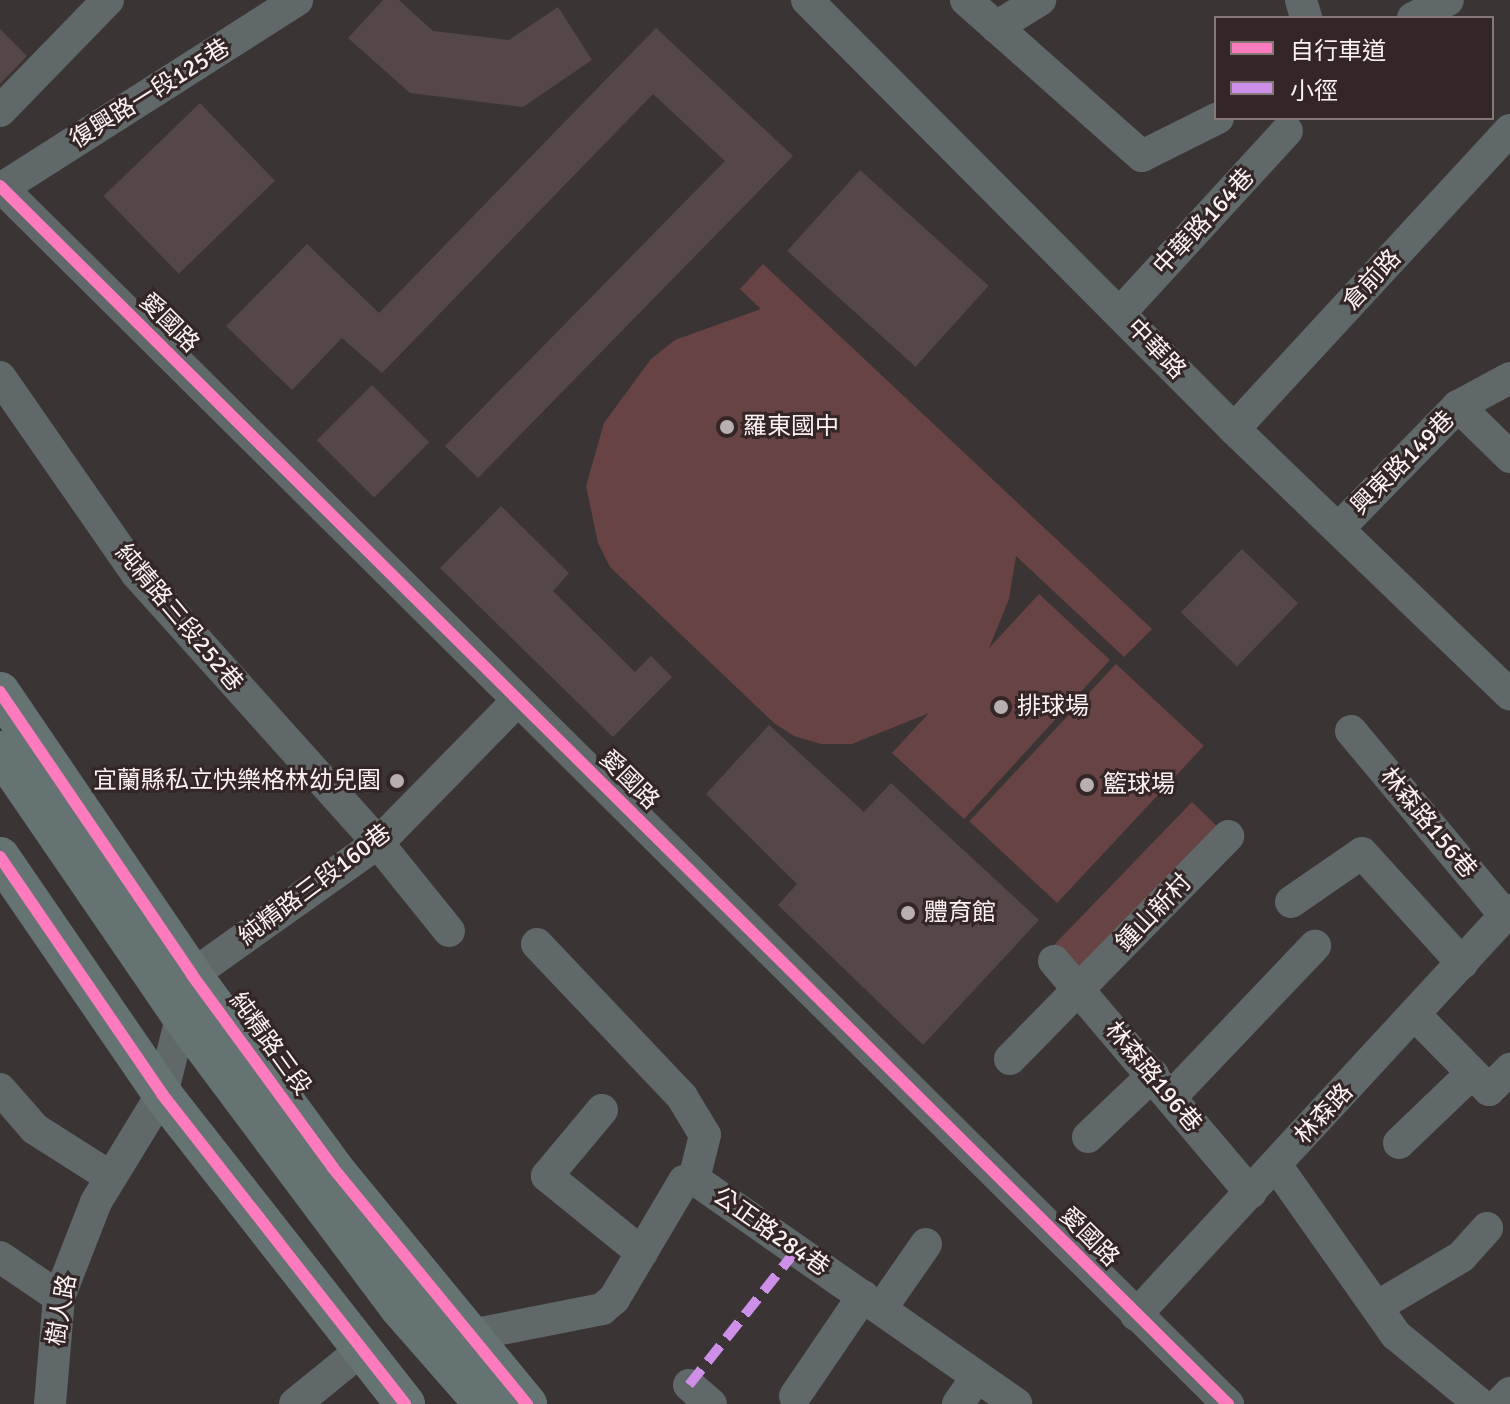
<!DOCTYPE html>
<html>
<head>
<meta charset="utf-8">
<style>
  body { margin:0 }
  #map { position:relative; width:1510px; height:1404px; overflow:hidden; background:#3a3434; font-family:Signika,"Noto Sans TC",sans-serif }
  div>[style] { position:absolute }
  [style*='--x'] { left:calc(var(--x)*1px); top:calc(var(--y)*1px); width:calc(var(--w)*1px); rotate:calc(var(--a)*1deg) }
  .green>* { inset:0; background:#674443; transform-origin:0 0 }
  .building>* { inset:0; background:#554747; transform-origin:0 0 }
  .minor>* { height:32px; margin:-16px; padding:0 16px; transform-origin:16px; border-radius:16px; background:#616869 }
  .major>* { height:40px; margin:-20px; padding:0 20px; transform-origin:20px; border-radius:20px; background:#667373 }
  .quiet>* { height:10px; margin-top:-5px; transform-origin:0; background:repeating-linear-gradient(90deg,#ce8fe9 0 20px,transparent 0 30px) }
  .cycleway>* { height:12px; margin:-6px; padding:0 6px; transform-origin:6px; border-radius:6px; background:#fd7abc }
  .dots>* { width:22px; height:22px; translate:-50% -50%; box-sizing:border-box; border:4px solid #342626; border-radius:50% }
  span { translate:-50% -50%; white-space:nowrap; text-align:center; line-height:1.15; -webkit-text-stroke:6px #342626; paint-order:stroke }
  .street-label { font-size:24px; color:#fcf2f2 }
  .poi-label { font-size:24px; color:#fcf2f2 }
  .left { translate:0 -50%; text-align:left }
  .right { translate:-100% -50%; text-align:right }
  .legend { position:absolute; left:1214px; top:16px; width:280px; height:104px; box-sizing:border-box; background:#342626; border:2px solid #847878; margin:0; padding:10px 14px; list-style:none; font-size:24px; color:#fcf2f2 }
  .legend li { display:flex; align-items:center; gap:16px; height:40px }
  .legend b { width:40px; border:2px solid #847878 }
</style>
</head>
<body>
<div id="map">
  <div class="green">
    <div style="clip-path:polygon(763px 264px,1152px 629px,1124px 657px,1016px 556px,1009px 599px,989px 648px,1039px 594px,1110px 660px,964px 819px,892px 753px,929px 713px,852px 744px,821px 744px,794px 736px,774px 723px,610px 567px,598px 543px,586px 486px,604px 423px,651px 359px,675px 340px,761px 309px,740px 289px)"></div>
    <div style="left:1116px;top:664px;width:120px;height:215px;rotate:43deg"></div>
    <div style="left:1192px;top:802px;width:42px;height:207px;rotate:44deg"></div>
  </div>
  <div class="building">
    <div style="clip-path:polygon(383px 0,399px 0,433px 31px,509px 40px,558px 7px,592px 60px,523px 107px,410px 93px,348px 38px)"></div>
    <div style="clip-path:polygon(656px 28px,793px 156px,478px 478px,445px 446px,725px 161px,653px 94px,382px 373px,342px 338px,292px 390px,226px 326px,307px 244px,379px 313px)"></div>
    <div style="clip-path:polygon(0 29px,27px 56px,0 84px)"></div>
    <div style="left:200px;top:103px;width:108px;height:134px;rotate:46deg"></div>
    <div style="left:860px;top:170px;width:173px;height:109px;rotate:42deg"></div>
    <div style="left:372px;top:385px;width:81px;height:78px;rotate:45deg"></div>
    <div style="clip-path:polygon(501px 506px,569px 573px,553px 591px,635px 672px,651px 656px,672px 677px,613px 737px,440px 568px)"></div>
    <div style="left:1242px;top:549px;width:78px;height:88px;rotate:44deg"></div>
    <div style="clip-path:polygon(769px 725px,864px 812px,891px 783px,1039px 920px,923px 1045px,778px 905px,797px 884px,706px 794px)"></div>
  </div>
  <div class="minor">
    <div style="--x:807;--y:0;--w:605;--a:45.13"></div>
    <div style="--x:1234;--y:429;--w:383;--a:43.9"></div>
    <div style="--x:966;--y:0;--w:235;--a:41.6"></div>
    <div style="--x:1142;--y:156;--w:85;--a:-26.6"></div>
    <div style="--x:1301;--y:0;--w:19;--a:74"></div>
    <div style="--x:1413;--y:18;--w:39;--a:-27"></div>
    <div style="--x:996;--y:27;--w:52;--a:-31.5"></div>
    <div style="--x:0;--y:111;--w:155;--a:-45.8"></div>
    <div style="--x:0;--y:186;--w:1730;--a:44.77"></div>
    <div style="--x:2;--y:188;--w:350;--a:-32.5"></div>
    <div style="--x:1120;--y:313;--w:247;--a:-47.5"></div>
    <div style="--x:0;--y:377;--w:240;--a:55.2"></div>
    <div style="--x:137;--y:574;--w:361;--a:48.1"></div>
    <div style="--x:378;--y:843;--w:113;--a:51.1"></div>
    <div style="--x:1458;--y:406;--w:73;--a:44.4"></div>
    <div style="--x:1234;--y:429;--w:407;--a:-47.3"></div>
    <div style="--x:1340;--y:527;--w:169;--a:-45.7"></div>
    <div style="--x:1458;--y:406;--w:59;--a:-28.3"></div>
    <div style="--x:1351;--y:731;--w:240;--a:50.1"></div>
    <div style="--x:1291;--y:902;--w:86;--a:-34.6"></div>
    <div style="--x:1362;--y:853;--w:149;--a:47.7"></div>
    <div style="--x:537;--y:944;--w:211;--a:46.5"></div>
    <div style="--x:682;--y:1097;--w:44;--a:58.8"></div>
    <div style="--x:705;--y:1135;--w:45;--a:104"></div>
    <div style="--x:1054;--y:961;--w:304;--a:49.7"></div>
    <div style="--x:1416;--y:1016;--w:104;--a:45.4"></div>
    <div style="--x:1489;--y:1090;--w:30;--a:-45"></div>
    <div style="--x:1010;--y:1059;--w:312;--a:-45.6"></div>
    <div style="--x:0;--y:1089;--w:53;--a:48.8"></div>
    <div style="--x:35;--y:1129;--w:88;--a:32.4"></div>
    <div style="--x:1171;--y:1097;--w:209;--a:-46.4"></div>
    <div style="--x:602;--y:1110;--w:86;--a:129.8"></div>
    <div style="--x:547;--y:1176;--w:122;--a:39"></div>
    <div style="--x:1088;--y:1137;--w:90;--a:-43.6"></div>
    <div style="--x:1399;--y:1143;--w:101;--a:-43.8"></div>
    <div style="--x:1276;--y:1165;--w:208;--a:54.8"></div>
    <div style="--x:1396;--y:1335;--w:109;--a:39.4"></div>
    <div style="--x:0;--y:1257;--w:71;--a:34.1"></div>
    <div style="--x:1378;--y:1306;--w:96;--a:-30.6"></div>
    <div style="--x:1461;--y:1257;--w:39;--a:-48"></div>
    <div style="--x:881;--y:1309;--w:79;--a:-55.3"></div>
    <div style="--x:1136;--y:1315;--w:551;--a:-47.28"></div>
    <div style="--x:466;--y:1336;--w:139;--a:-11.2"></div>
    <div style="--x:602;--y:1309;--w:16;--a:-40"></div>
    <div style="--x:614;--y:1299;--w:137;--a:-59.3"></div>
    <div style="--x:684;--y:1181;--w:10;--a:-11"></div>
    <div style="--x:694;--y:1179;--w:393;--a:34.9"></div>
    <div style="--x:689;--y:1385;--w:29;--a:41"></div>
    <div style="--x:795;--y:1396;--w:121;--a:-55.8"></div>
    <div style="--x:50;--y:1404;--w:107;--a:-85.2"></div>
    <div style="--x:59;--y:1297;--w:102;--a:-68.7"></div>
    <div style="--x:96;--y:1202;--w:127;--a:-58.6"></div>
    <div style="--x:162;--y:1094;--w:123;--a:-75.9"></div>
    <div style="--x:192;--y:975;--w:228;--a:-35.4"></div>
    <div style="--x:378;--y:843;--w:200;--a:-45.6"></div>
    <div style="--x:295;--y:1404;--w:82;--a:-39.1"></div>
    <div style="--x:958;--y:1404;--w:33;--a:-55"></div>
    <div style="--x:1499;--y:1404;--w:16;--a:-45"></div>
  </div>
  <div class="major">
    <div style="--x:0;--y:692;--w:342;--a:55.8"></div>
    <div style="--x:192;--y:975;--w:239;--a:53.8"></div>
    <div style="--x:333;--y:1168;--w:306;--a:50.6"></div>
    <div style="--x:0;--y:751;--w:322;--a:55.6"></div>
    <div style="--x:182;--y:1017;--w:362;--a:53.2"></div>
    <div style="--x:399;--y:1307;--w:129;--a:48.8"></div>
    <div style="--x:0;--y:857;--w:287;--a:55.6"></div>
    <div style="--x:162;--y:1094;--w:394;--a:51.9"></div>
  </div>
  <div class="quiet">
    <div style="--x:689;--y:1385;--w:174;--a:-51.5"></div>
  </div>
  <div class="cycleway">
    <div style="--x:0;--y:186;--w:1730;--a:44.77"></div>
    <div style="--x:0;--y:692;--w:342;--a:55.8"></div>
    <div style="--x:192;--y:975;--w:239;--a:53.8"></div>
    <div style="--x:333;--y:1168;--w:306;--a:50.6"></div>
    <div style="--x:0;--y:857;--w:287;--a:55.6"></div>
    <div style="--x:162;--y:1094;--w:394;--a:51.9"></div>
  </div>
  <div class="dots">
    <div style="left:727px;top:427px;background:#b8b0b0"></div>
    <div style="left:1001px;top:707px;background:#b8b0b0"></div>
    <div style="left:397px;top:781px;background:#b8b0b0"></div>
    <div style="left:1087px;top:785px;background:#b8b0b0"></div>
    <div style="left:908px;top:913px;background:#b8b0b0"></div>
  </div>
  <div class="street-label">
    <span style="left:150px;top:94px;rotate:-32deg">復興路一段125巷</span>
    <span style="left:1204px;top:222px;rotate:-47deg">中華路164巷</span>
    <span style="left:1372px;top:280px;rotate:-47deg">倉前路</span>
    <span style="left:169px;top:323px;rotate:45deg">愛國路</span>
    <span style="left:1156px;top:349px;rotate:46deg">中華路</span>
    <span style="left:1403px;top:463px;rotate:-45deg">興東路149巷</span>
    <span style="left:179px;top:618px;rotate:50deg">純精路三段252巷</span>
    <span style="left:629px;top:780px;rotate:45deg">愛國路</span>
    <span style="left:1428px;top:823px;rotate:50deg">林森路156巷</span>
    <span style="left:315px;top:885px;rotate:-37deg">純精路三段160巷</span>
    <span style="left:1154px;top:913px;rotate:-46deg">鍾山新村</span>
    <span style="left:270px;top:1044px;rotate:54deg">純精路三段</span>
    <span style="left:1153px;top:1077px;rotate:50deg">林森路196巷</span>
    <span style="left:1324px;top:1114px;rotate:-47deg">林森路</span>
    <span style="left:771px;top:1232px;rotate:35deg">公正路284巷</span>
    <span style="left:1089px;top:1237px;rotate:45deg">愛國路</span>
    <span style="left:62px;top:1310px;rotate:-80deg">樹人路</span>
  </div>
  <div class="poi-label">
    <span class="left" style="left:743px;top:427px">羅東國中</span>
    <span class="left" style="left:1017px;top:707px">排球場</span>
    <span class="right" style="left:381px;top:781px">宜蘭縣私立快樂格林幼兒園</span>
    <span class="left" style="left:1103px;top:785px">籃球場</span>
    <span class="left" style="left:924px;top:913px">體育館</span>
  </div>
  <ul class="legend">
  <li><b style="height:10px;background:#fd7abc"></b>自行車道</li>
  <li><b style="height:10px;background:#ce8fe9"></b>小徑</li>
  </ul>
</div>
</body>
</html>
